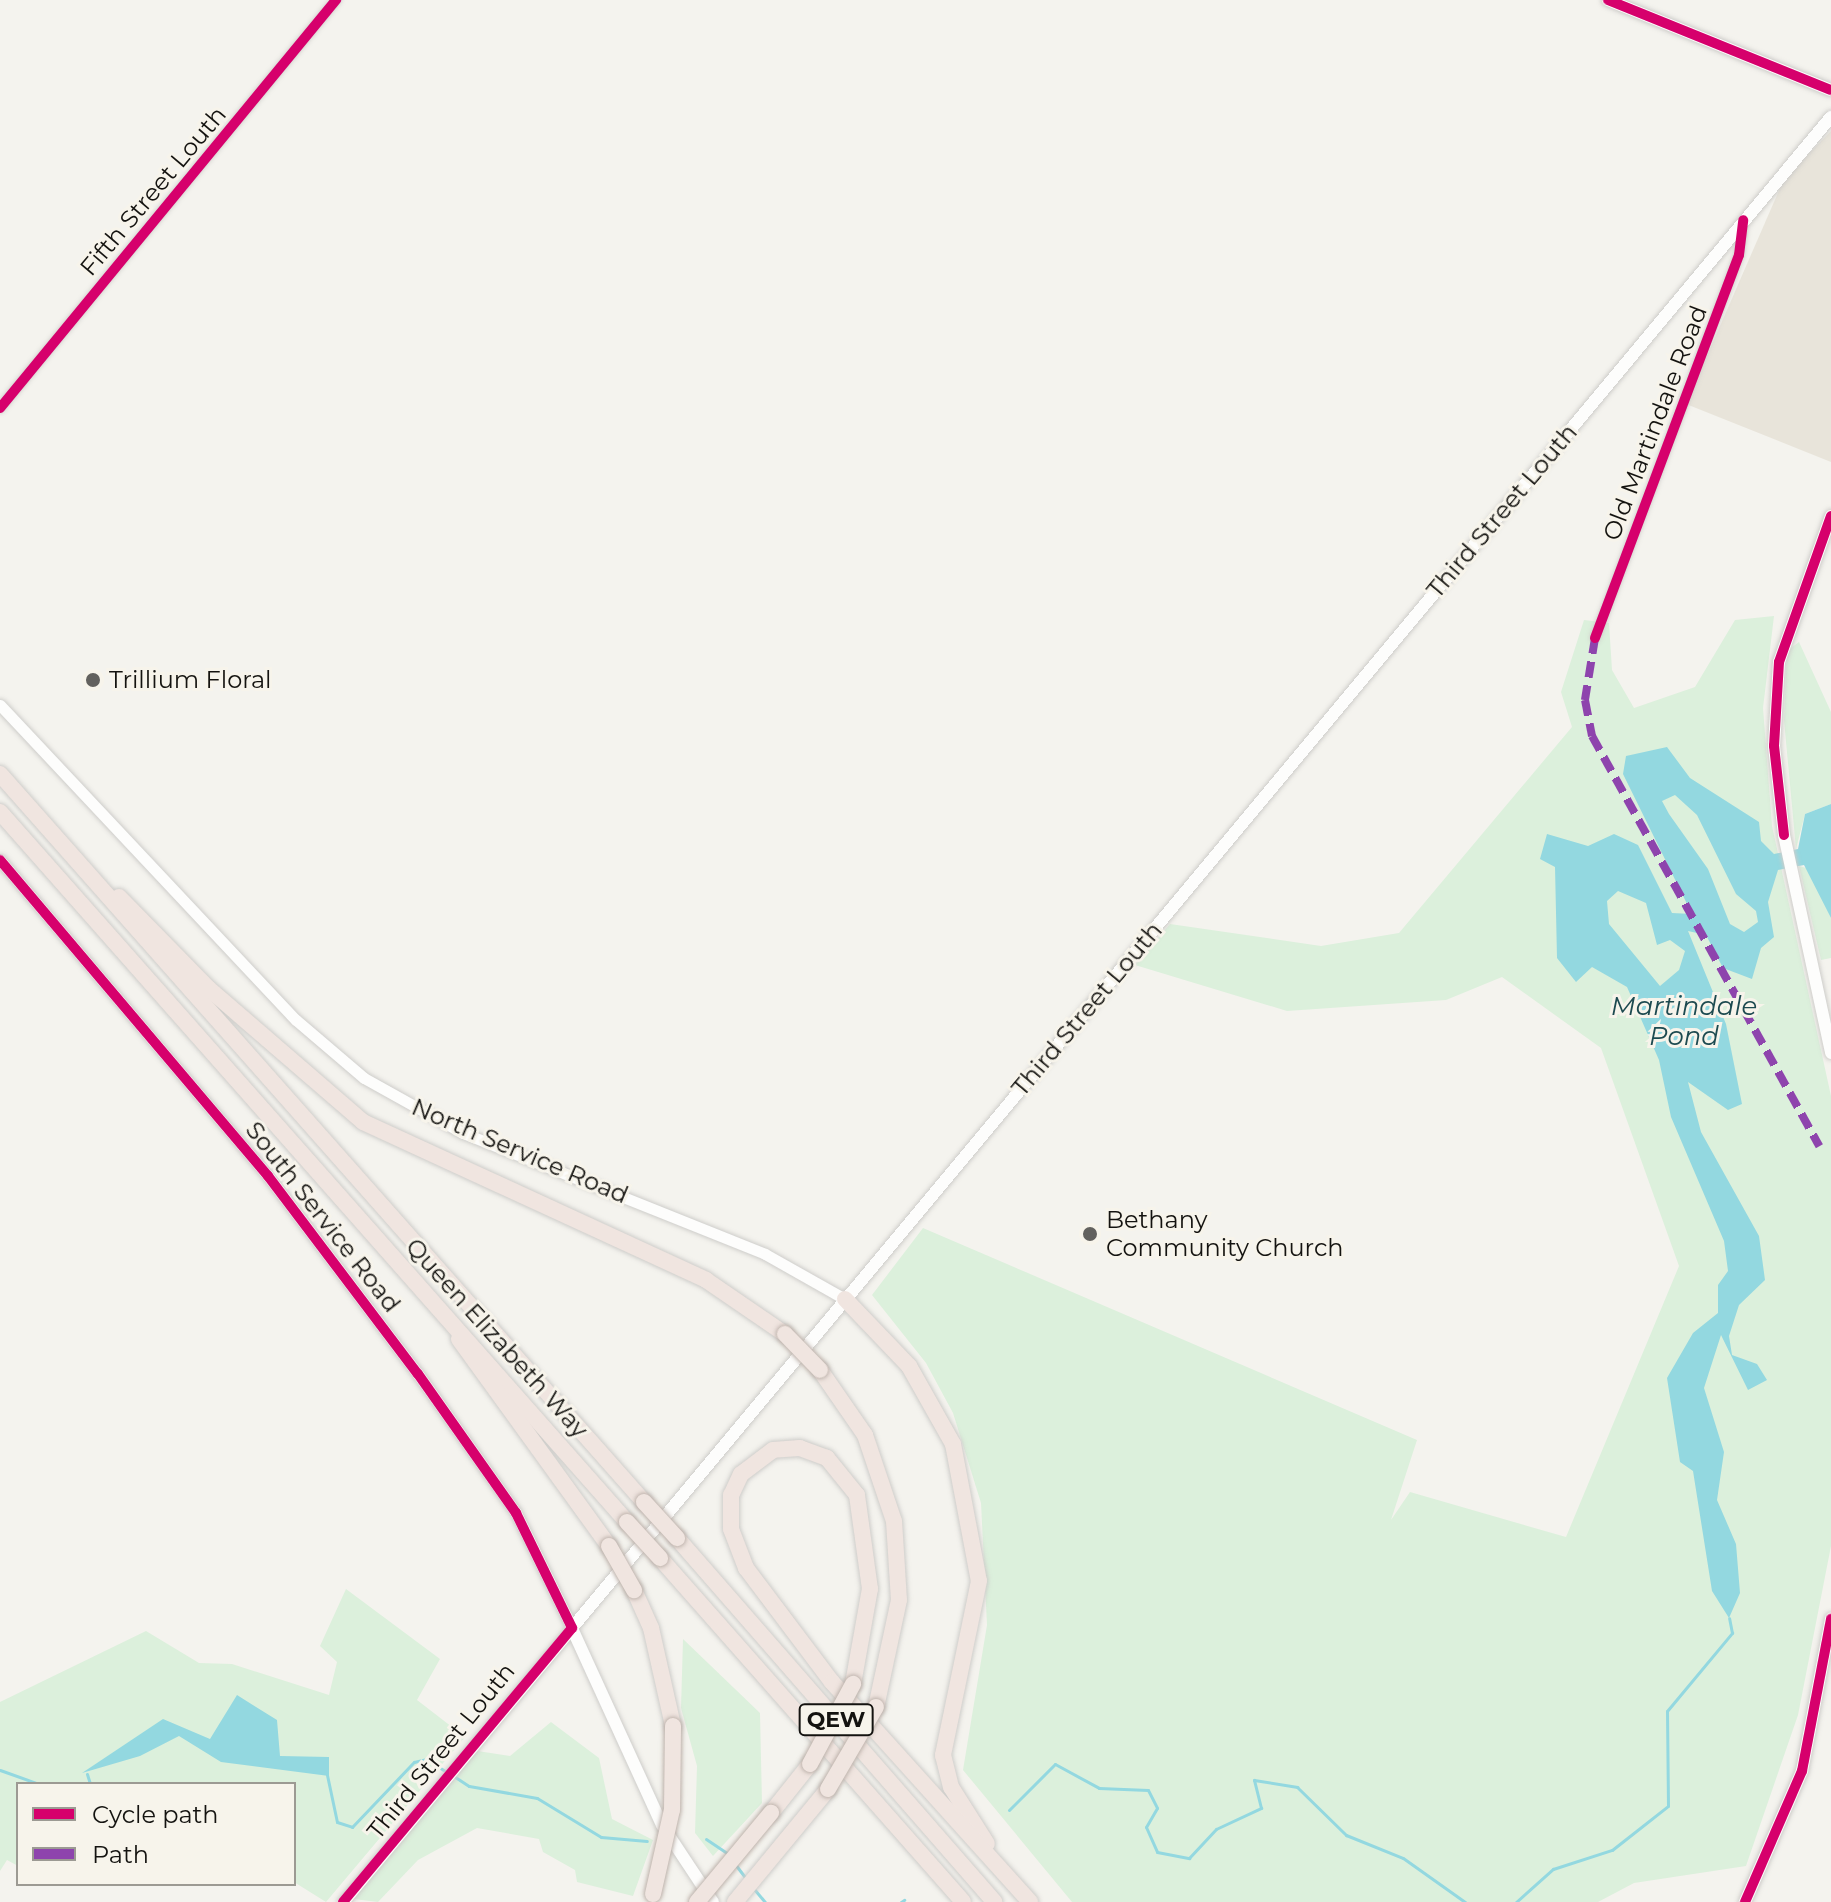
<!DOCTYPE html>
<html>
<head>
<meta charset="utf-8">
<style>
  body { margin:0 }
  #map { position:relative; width:1831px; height:1902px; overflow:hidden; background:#f4f3ee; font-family:Montserrat,sans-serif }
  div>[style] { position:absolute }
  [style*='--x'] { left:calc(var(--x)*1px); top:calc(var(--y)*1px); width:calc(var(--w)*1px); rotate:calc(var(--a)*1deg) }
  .built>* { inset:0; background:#e8e4da }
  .green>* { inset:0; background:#dcf0dc }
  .water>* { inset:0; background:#93d8e0 }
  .stream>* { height:3px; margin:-1.5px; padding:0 1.5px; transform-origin:1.5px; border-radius:1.5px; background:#93d8e0 }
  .roads { filter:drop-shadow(0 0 2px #cecdca) drop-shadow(0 0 2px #cecdca) }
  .minor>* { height:8px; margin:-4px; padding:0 4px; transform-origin:4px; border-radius:4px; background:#fdfdfc }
  .tertiary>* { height:11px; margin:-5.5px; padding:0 5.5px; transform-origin:5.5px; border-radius:5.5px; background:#fdfdfc }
  .secondary>* { height:12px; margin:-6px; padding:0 6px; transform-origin:6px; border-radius:6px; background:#fdfdfc }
  .motorway>* { height:16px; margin:-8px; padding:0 8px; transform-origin:8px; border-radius:8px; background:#f0e5e0 }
  .bridges { filter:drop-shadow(0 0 2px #beb3ac) drop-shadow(0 0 2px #beb3ac) }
  .motorway-bridge>* { height:16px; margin:-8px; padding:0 8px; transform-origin:8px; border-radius:8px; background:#f0e5e0 }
  .quiet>* { height:8px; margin-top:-4px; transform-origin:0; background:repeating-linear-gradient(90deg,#8e44ad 0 16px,transparent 0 24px) }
  .cycleway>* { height:10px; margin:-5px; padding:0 5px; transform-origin:5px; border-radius:5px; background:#d6006c }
  .dots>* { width:22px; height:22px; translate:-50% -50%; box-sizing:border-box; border:4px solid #f7f4eb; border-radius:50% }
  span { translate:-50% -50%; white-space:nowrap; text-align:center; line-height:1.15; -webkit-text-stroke:6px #f7f4eb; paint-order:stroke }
  .shield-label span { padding:2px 6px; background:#f7f4eb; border:2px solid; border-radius:6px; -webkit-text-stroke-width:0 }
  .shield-label { font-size:22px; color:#141310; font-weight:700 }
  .street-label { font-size:24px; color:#141310 }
  .poi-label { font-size:24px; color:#141310 }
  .left { translate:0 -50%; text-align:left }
  .water-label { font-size:26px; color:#1d4a50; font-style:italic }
  .legend { position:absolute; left:16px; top:1782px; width:280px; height:104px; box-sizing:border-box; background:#f7f4eb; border:2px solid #9c9a93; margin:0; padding:10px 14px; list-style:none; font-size:24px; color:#141310 }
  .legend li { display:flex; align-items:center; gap:16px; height:40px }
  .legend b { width:40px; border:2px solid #9c9a93 }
</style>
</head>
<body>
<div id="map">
  <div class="built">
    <div style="clip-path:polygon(1831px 131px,1831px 462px,1686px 404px,1784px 179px)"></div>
  </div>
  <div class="green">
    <div style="clip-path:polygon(1774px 616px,1763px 708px,1772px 826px,1831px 1096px,1831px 1546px,1798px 1715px,1746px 1866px,1634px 1883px,1598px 1902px,1072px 1902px,963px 1770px,987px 1625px,981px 1503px,953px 1413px,926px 1363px,872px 1295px,923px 1228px,1417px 1440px,1391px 1520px,1410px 1492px,1566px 1537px,1679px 1266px,1601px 1048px,1502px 977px,1446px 1000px,1287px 1011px,1135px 965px,1170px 924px,1321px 946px,1399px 933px,1572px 727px,1561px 692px,1584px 620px,1609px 623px,1612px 670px,1634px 708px,1695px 687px,1735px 620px)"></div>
    <div style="clip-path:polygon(1799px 642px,1831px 712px,1831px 804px,1805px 814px,1796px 849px,1784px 720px,1787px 651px)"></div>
    <div style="clip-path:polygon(1799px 866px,1810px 869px,1831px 918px,1831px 958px,1821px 960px)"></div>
    <div style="clip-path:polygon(346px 1589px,440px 1659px,417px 1700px,465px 1737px,326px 1902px,294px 1882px,294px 1784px,18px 1784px,18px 1866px,7px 1860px,0 1871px,0 1702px,146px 1631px,199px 1663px,232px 1664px,329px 1695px,337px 1662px,320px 1646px)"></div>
    <div style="clip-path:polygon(683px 1639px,760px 1713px,762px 1803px,713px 1856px,695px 1833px,697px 1766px,681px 1708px)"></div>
    <div style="clip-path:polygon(551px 1722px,599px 1758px,612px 1819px,653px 1840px,633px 1896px,577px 1882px,575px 1870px,543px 1852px,539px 1839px,477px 1828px,418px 1860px,378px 1902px,354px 1899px,471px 1750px,510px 1756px)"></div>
  </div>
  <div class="water">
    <div style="clip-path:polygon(evenodd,1667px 747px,1690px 778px,1759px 822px,1761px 841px,1774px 854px,1798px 849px,1805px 814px,1831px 804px,1831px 918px,1804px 865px,1778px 870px,1768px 902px,1774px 937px,1761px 948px,1752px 979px,1723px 968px,1706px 935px,1688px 931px,1726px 1024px,1742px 1104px,1728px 1110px,1688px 1082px,1701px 1132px,1759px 1236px,1765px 1280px,1739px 1305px,1729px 1336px,1732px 1355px,1757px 1364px,1767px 1380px,1748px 1390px,1721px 1335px,1704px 1388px,1724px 1452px,1717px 1500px,1736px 1544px,1740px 1593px,1729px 1618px,1712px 1591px,1693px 1471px,1680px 1462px,1667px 1378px,1693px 1333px,1718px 1313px,1718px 1285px,1728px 1271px,1724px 1241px,1671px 1117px,1659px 1060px,1627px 987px,1592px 967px,1576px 982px,1557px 958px,1555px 867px,1540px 859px,1547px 834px,1588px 846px,1614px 834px,1638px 845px,1672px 913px,1692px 914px,1623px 774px,1626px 756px,1667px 747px,1675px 795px,1697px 815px,1736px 894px,1756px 911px,1758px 922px,1744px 932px,1730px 924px,1708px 869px,1669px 814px,1662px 801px,1675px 795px,1667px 747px,1618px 891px,1646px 903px,1657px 945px,1670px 940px,1685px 951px,1679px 970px,1660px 986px,1609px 924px,1607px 901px,1618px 891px)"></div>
    <div style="clip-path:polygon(237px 1695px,277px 1720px,280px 1756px,329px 1757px,329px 1776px,221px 1762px,179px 1736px,140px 1756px,82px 1773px,163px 1719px,210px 1739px)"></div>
  </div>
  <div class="stream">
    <div style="--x:0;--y:1770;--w:41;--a:19.7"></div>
    <div style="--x:87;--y:1774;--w:10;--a:73"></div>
    <div style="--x:327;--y:1775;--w:48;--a:78"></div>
    <div style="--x:337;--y:1822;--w:16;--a:18"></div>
    <div style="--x:352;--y:1827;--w:90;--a:-46.4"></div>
    <div style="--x:414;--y:1762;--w:12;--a:-14"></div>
    <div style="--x:426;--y:1759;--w:22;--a:32"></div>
    <div style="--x:452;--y:1775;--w:20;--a:33"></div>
    <div style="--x:469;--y:1786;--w:69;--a:10"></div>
    <div style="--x:537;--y:1798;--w:75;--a:31.4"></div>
    <div style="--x:601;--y:1837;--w:46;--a:5"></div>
    <div style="--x:1009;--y:1810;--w:65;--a:-45"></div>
    <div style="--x:1055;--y:1764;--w:50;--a:28.6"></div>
    <div style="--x:1099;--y:1788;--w:49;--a:2.3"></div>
    <div style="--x:1148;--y:1790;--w:20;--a:63"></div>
    <div style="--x:1157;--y:1808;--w:22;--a:120"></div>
    <div style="--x:1146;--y:1827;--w:27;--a:66"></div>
    <div style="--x:1157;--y:1852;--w:33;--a:11"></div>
    <div style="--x:1189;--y:1858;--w:40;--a:-47"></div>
    <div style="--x:1216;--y:1829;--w:50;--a:-25"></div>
    <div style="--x:1261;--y:1808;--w:29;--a:-104"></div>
    <div style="--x:1254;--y:1780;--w:44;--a:9.2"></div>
    <div style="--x:1297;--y:1787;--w:69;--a:44.4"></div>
    <div style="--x:1346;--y:1835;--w:61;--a:22"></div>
    <div style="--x:1403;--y:1858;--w:76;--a:35.4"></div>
    <div style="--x:706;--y:1839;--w:27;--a:34"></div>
    <div style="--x:735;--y:1864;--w:20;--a:53"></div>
    <div style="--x:754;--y:1889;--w:17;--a:50"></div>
    <div style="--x:901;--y:1902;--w:4;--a:-34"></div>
    <div style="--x:1516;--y:1902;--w:50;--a:-41.7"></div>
    <div style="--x:1553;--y:1869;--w:62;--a:-17.9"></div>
    <div style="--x:1612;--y:1850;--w:71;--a:-38.2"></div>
    <div style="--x:1668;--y:1806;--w:95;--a:-90.6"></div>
    <div style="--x:1667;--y:1711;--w:102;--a:-50.2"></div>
    <div style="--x:1732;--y:1633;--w:15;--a:-101"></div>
  </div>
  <div class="roads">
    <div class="minor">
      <div style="--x:0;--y:408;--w:529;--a:-50.53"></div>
      <div style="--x:1595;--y:638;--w:409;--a:-69.4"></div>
      <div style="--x:1739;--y:255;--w:30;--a:-82"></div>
    </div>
    <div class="tertiary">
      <div style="--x:0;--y:705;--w:432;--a:46.8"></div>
      <div style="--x:296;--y:1020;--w:89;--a:40.5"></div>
      <div style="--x:364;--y:1078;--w:113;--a:29.1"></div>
      <div style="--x:463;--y:1133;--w:325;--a:21.8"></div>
      <div style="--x:765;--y:1254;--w:92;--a:29.4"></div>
      <div style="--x:0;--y:860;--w:414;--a:49.7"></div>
      <div style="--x:268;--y:1176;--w:248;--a:52.9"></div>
      <div style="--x:418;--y:1374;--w:170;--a:54.8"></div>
      <div style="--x:516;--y:1513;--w:128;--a:64"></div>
      <div style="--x:572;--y:1628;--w:357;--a:129.9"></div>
    </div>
    <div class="secondary">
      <div style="--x:1608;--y:0;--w:240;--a:22"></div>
      <div style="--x:1831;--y:516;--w:155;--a:109.6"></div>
      <div style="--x:1779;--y:662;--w:84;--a:93.4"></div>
      <div style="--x:1774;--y:746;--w:90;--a:83.6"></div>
      <div style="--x:1784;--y:835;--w:223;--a:77.8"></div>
      <div style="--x:713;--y:1902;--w:92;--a:-123.5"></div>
      <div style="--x:662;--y:1825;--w:217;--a:-114.6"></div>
      <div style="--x:572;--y:1628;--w:1967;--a:-50.2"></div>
      <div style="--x:1745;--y:1902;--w:143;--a:-66.5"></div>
      <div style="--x:1802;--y:1771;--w:155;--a:-79.2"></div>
    </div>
    <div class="motorway">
      <div style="--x:0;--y:774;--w:972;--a:48.5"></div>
      <div style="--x:0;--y:812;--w:947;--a:48.55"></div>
      <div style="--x:119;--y:897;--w:127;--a:45.6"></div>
      <div style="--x:208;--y:988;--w:205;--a:40.8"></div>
      <div style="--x:363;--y:1122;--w:378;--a:24.7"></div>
      <div style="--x:706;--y:1280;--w:96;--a:34.4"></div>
      <div style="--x:845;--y:1299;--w:93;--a:46.3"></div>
      <div style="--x:909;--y:1366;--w:90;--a:60.6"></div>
      <div style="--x:953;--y:1444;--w:139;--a:79.3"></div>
      <div style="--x:979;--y:1581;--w:178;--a:101.7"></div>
      <div style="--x:943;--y:1755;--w:33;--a:76"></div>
      <div style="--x:951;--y:1787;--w:67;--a:57.7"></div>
      <div style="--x:459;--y:1339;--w:256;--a:54.1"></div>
      <div style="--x:820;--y:1370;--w:79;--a:55.3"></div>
      <div style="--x:865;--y:1435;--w:91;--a:71.4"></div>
      <div style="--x:894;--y:1521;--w:79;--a:86.4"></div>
      <div style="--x:899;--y:1600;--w:109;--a:102.1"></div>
      <div style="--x:677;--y:1538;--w:483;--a:48.9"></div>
      <div style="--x:660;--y:1558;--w:458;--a:48.6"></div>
      <div style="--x:634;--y:1590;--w:42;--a:65.9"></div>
      <div style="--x:651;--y:1628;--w:100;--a:77.3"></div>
      <div style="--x:853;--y:1684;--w:97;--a:-79.9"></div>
      <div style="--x:870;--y:1589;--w:95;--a:-97.9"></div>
      <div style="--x:857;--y:1495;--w:48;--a:-129"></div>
      <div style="--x:827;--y:1458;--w:29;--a:-160"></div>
      <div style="--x:800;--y:1448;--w:27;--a:176"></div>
      <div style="--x:773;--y:1450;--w:40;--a:143"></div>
      <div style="--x:741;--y:1474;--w:23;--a:115"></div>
      <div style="--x:731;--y:1495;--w:34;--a:90"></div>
      <div style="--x:731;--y:1529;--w:42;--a:69"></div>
      <div style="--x:746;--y:1568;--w:143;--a:53"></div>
      <div style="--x:832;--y:1682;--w:296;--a:48"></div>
      <div style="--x:771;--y:1813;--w:63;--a:-51.5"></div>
      <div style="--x:735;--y:1902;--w:146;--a:-50.5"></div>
    </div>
  </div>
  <div class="bridges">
    <div class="motorway-bridge">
      <div style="--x:785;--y:1334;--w:50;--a:45.8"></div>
      <div style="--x:644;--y:1502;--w:49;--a:47.5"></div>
      <div style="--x:627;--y:1522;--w:49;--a:47.5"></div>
      <div style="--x:609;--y:1546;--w:51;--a:60.4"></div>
      <div style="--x:810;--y:1764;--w:91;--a:-61.7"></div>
      <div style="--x:828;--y:1789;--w:95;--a:-59.7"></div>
      <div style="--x:653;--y:1894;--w:86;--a:-77.3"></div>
      <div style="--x:672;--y:1810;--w:84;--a:-89.3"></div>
      <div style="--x:697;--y:1902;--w:116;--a:-50.3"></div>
    </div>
  </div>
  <div class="quiet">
    <div style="--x:1595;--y:638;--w:63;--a:99.2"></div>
    <div style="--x:1585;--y:700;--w:37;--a:79"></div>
    <div style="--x:1592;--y:736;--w:469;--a:61"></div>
  </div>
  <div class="cycleway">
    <div style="--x:1608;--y:0;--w:240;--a:22"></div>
    <div style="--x:0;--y:408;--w:529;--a:-50.53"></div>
    <div style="--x:1595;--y:638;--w:409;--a:-69.4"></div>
    <div style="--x:1739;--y:255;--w:35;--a:-83"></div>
    <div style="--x:1784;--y:835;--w:90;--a:-96.4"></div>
    <div style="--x:1774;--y:746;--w:84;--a:-86.6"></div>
    <div style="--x:1779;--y:662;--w:155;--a:-70.4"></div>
    <div style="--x:0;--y:860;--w:414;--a:49.7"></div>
    <div style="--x:268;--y:1176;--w:248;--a:52.9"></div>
    <div style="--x:418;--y:1374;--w:170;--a:54.8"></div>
    <div style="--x:516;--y:1513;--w:128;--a:64"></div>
    <div style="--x:572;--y:1628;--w:357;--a:129.9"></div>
    <div style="--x:1745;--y:1902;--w:143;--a:-66.5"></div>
    <div style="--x:1802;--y:1771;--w:155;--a:-79.2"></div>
  </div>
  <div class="dots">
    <div style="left:93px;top:680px;background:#62615e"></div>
    <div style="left:1090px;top:1234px;background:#62615e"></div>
  </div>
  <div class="shield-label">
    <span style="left:836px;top:1720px">QEW</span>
  </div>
  <div class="street-label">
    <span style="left:153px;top:191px;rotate:-50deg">Fifth Street Louth</span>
    <span style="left:1655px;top:423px;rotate:-69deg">Old Martindale Road</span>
    <span style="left:1502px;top:511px;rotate:-50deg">Third Street Louth</span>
    <span style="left:1087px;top:1009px;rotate:-50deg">Third Street Louth</span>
    <span style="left:520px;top:1151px;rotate:23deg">North Service Road</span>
    <span style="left:323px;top:1217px;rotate:52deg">South Service Road</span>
    <span style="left:497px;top:1338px;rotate:48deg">Queen Elizabeth Way</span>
    <span style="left:441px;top:1751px;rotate:-51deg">Third Street Louth</span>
  </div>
  <div class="poi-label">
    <span class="left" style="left:109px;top:680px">Trillium Floral</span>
    <span class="left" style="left:1106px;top:1234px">Bethany<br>Community Church</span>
  </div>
  <div class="water-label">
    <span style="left:1684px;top:1022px">Martindale<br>Pond</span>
  </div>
  <ul class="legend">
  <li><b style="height:10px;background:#d6006c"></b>Cycle path</li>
  <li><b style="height:10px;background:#8e44ad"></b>Path</li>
  </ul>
</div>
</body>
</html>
